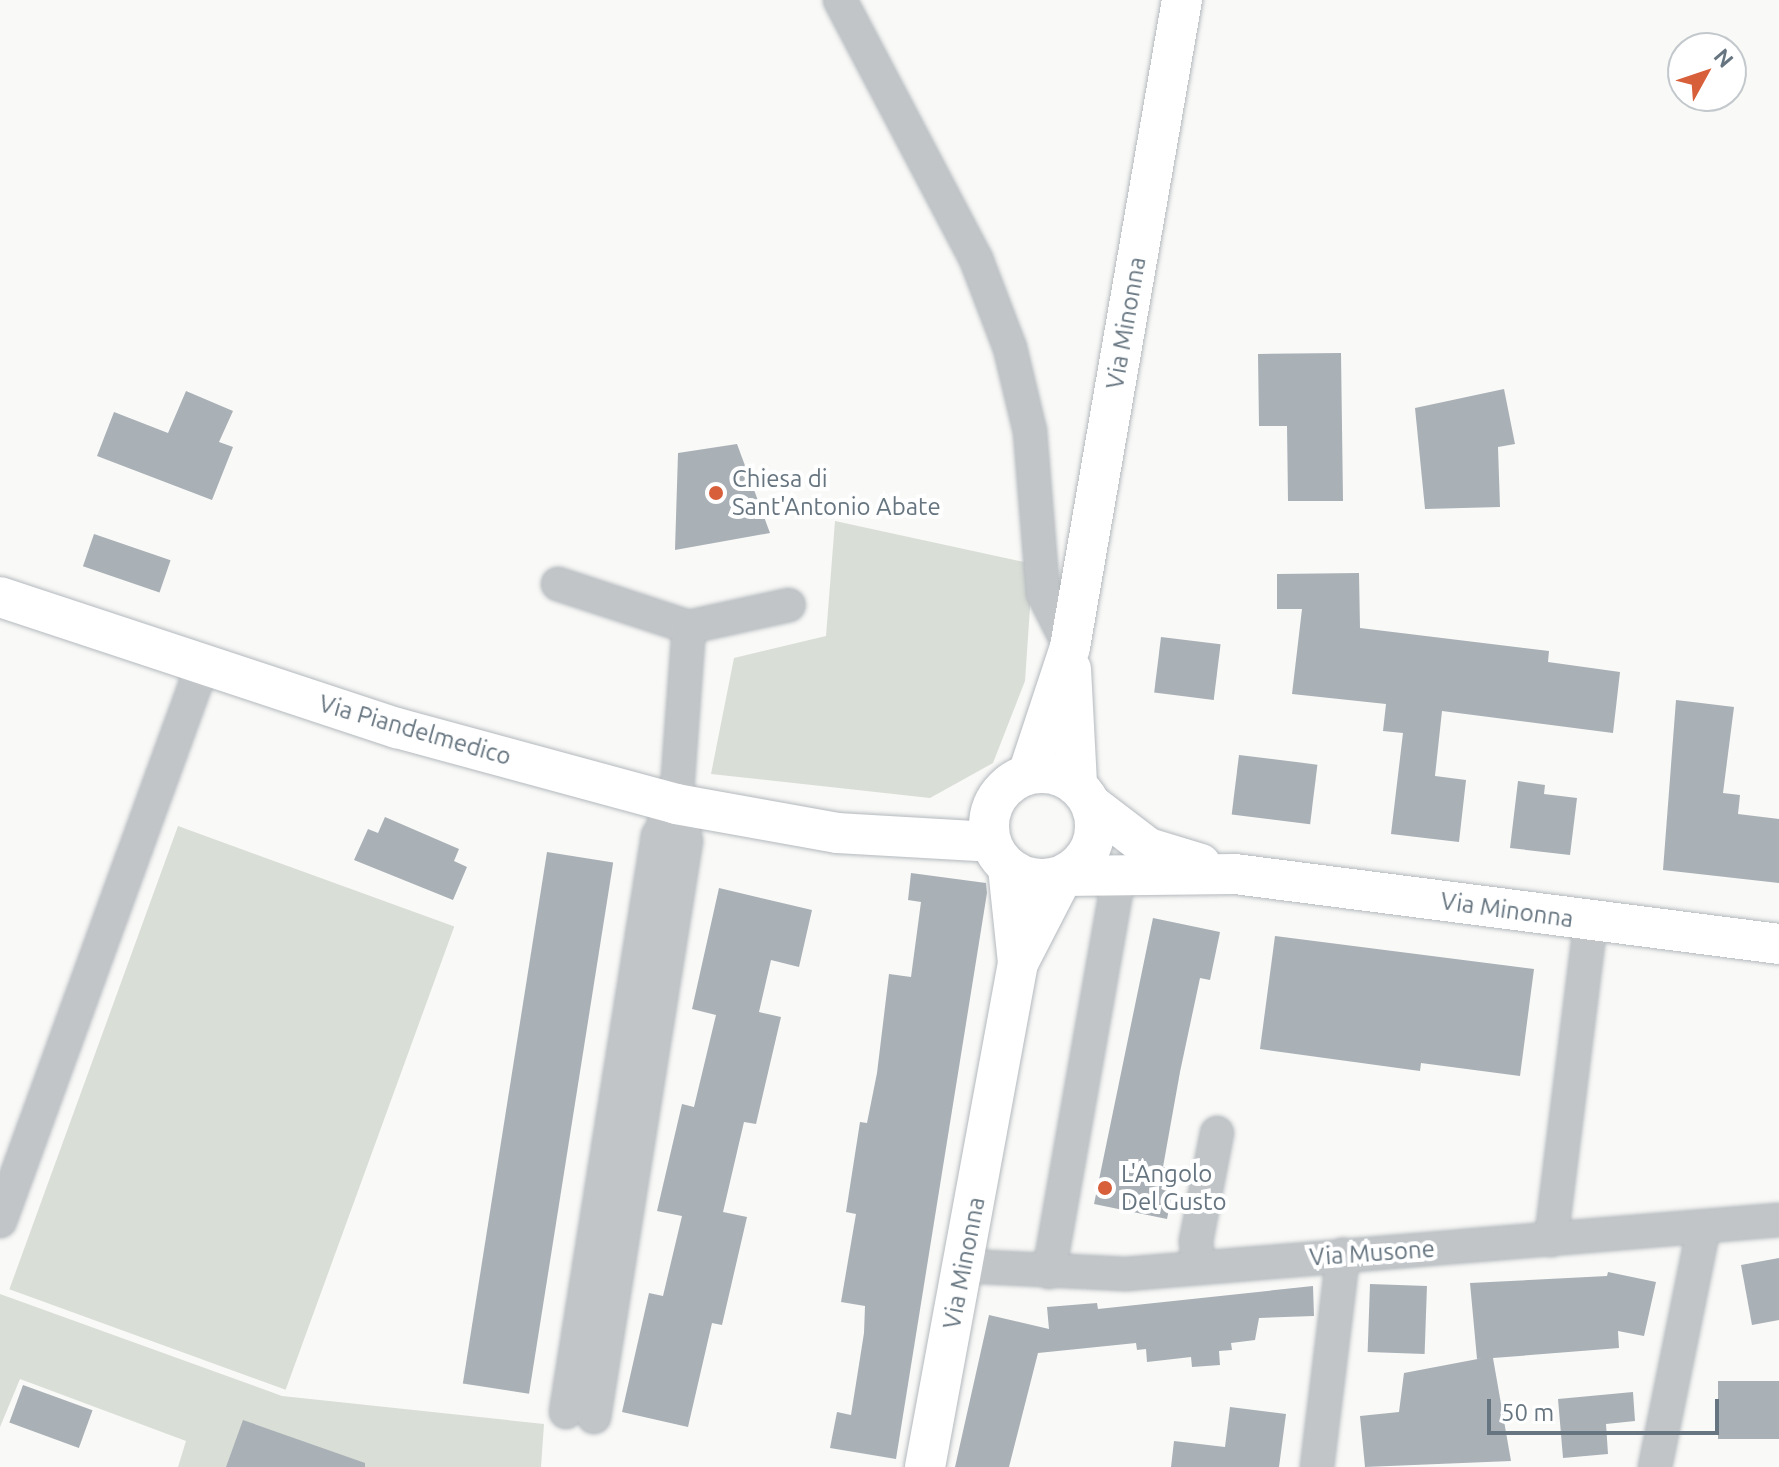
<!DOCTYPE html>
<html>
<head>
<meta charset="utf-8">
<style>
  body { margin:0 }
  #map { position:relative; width:1779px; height:1467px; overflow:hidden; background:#f9f9f7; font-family:Ubuntu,sans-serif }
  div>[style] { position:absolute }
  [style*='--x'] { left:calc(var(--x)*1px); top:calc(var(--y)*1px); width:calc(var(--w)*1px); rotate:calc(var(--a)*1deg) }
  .green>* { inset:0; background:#d9ded7; transform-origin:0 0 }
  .building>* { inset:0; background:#a9b0b6; transform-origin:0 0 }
  .roads { filter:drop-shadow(0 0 2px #b4b9bd) drop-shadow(0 0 2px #b4b9bd) }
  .minor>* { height:32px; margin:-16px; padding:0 16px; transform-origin:16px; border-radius:16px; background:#c1c5c8 }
  .major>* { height:40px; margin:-20px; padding:0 20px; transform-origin:20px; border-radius:20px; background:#fff }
  .major>.ring { margin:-20px; padding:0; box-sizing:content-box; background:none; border:40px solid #fff; border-radius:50% }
  .dots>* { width:22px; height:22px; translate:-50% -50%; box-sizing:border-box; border:4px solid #fff; border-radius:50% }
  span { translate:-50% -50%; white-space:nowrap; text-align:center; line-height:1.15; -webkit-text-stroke:8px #fff; paint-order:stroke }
  .street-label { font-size:24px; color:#667580 }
  .poi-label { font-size:24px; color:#667580 }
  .left { translate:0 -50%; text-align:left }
  .north { position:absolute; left:1667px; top:32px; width:80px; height:80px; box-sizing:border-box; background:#fff; border:2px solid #c2c8cc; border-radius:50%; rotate:50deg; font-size:22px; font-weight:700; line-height:32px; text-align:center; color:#667580 }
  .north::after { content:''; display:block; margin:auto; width:28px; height:36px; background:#d75f3a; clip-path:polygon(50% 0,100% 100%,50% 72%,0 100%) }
  .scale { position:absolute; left:1487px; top:1399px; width:232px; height:36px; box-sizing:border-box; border:4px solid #667580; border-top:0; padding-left:10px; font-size:24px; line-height:28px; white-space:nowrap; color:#667580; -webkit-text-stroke:6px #fff; paint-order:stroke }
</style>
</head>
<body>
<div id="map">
  <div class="green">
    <div style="clip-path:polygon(835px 521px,1033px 564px,1025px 681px,993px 763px,930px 798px,711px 774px,734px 658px,826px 636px)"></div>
    <div style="left:178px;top:826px;width:294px;height:493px;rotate:20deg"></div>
    <div style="clip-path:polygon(0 1294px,282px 1396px,544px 1424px,541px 1467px,178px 1467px,186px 1441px,20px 1379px,0 1427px)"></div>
  </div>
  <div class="building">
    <div style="clip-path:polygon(1341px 353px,1343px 501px,1288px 501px,1287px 426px,1259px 426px,1258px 354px)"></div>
    <div style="clip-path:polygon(1504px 389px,1515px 444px,1498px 447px,1500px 507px,1425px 509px,1415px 408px)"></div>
    <div style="clip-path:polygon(186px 391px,233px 411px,219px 442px,233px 447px,212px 500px,97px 456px,114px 412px,168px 433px)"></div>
    <div style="clip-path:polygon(737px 444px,770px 533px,675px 550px,678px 453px)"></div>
    <div style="left:94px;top:534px;width:81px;height:34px;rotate:19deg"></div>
    <div style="clip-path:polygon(1359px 573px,1360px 628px,1549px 651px,1548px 662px,1620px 672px,1613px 733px,1442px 711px,1435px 776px,1466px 780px,1459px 842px,1391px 834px,1403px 733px,1383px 731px,1386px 704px,1292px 694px,1302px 609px,1277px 609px,1277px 574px)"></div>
    <div style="left:1161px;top:637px;width:60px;height:56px;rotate:7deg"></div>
    <div style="clip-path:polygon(1676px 700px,1734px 707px,1723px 793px,1740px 795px,1738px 814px,1779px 819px,1779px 883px,1663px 870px)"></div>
    <div style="left:1239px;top:755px;width:79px;height:60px;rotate:7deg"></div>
    <div style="clip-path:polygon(1518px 781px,1545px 785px,1544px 794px,1577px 798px,1570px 855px,1510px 848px)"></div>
    <div style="clip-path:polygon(385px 817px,459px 849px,454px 861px,467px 867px,453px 900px,354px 860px,368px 829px,378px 833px)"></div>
    <div style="left:547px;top:852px;width:67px;height:538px;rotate:9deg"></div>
    <div style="clip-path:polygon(911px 873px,986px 883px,987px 893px,896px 1459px,830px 1448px,837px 1412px,851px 1415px,864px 1333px,865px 1306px,841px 1302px,856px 1214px,846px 1212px,860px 1122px,867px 1123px,877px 1073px,889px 974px,911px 977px,921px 902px,908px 900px)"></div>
    <div style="clip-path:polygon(719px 888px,812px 910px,799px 967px,771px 960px,759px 1012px,781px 1017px,756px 1124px,744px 1122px,723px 1212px,747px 1217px,722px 1325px,712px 1323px,688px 1427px,622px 1412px,649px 1293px,663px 1296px,682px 1216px,657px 1211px,682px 1104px,694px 1107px,716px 1015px,692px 1009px)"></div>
    <div style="clip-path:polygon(1153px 918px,1220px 932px,1210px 980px,1200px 978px,1180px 1072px,1163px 1167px,1177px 1170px,1167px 1219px,1094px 1204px)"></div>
    <div style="clip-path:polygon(1275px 936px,1534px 969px,1520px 1076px,1421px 1063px,1420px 1071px,1260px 1049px)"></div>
    <div style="clip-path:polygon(1779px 1258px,1779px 1320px,1752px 1325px,1741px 1265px)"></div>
    <div style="clip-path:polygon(1608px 1272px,1656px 1282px,1644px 1336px,1618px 1331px,1619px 1348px,1493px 1358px,1511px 1461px,1365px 1467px,1360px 1416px,1399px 1412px,1404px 1373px,1483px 1358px,1477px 1359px,1470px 1283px,1607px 1276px)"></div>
    <div style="left:1370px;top:1284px;width:57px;height:68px;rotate:2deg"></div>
    <div style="clip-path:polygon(1313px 1286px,1314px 1316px,1259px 1318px,1255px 1340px,1231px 1343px,1232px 1350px,1219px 1351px,1220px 1365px,1192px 1367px,1191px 1357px,1147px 1362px,1146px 1349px,1137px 1350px,1136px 1343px,1038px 1353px,1009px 1467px,955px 1467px,989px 1315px,1049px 1329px,1047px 1307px,1097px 1303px,1098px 1309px)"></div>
    <div style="left:1779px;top:1381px;width:58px;height:61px;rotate:90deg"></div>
    <div style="left:23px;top:1385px;width:74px;height:40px;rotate:20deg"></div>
    <div style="clip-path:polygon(1633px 1392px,1635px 1421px,1606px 1424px,1608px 1454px,1563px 1458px,1558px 1399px)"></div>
    <div style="clip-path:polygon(1230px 1407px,1286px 1414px,1279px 1467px,1171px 1467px,1174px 1441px,1225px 1447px)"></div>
    <div style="clip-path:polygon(243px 1420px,365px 1463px,365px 1467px,226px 1467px)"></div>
  </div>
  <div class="roads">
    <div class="minor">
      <div style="--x:840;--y:0;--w:293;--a:62.3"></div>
      <div style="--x:976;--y:259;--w:95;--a:69.1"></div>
      <div style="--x:1010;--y:348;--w:85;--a:76.5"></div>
      <div style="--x:1030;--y:431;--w:163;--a:85.4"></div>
      <div style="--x:1043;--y:593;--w:60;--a:63.4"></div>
      <div style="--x:558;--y:584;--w:138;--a:18.2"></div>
      <div style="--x:0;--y:1221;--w:593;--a:-69.98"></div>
      <div style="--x:1551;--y:1240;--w:321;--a:-82.9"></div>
      <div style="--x:964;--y:1266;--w:162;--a:2.8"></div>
      <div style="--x:1126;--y:1274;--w:655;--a:-4.73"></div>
      <div style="--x:1198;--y:1268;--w:27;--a:-94"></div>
      <div style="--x:1196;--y:1241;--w:110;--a:-79"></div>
      <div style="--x:1049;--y:1272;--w:402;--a:-80"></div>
      <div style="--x:566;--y:1412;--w:583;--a:-80.93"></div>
      <div style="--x:658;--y:836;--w:37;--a:-61"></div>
      <div style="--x:594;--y:1417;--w:583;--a:-80.93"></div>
      <div style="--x:686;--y:841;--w:38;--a:-105"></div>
      <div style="--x:676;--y:804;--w:177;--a:-85.8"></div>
      <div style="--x:689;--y:627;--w:102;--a:-12.4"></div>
      <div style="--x:1317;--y:1467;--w:214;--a:-83"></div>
      <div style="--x:1655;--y:1467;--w:245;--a:-78.5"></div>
    </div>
    <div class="major">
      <div style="--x:0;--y:597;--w:418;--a:18.3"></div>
      <div style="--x:397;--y:728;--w:289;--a:15.2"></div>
      <div style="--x:676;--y:804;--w:164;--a:10.2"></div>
      <div style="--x:837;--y:833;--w:154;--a:3.3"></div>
      <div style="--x:1071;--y:669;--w:116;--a:87"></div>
      <div class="ring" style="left:989px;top:773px;width:66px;height:66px"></div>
      <div style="--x:1028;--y:774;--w:134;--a:-71.7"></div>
      <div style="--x:1070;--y:647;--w:657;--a:-80.18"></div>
      <div style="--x:1092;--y:805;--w:71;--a:37.5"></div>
      <div style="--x:1148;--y:848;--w:55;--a:16.8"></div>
      <div style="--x:1018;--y:963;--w:98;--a:-62.7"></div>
      <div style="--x:1063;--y:876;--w:172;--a:-0.7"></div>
      <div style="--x:1235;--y:874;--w:548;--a:7.33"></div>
      <div style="--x:925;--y:1467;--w:513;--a:-79.55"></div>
      <div style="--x:1018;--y:963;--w:96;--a:-96"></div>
    </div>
  </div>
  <div class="dots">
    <div style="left:716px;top:493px;background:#d75f3a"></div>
    <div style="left:1105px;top:1188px;background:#d75f3a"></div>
  </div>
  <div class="street-label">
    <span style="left:1126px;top:323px;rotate:-80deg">Via Minonna</span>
    <span style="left:415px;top:730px;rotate:16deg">Via Piandelmedico</span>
    <span style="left:1507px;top:910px;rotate:8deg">Via Minonna</span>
    <span style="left:1372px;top:1253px;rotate:-4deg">Via Musone</span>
    <span style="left:964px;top:1263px;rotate:-79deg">Via Minonna</span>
  </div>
  <div class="poi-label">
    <span class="left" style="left:732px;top:493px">Chiesa di<br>Sant'Antonio Abate</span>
    <span class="left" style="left:1121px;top:1188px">L'Angolo<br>Del Gusto</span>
  </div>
  <div class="north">N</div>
  <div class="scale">50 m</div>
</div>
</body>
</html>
